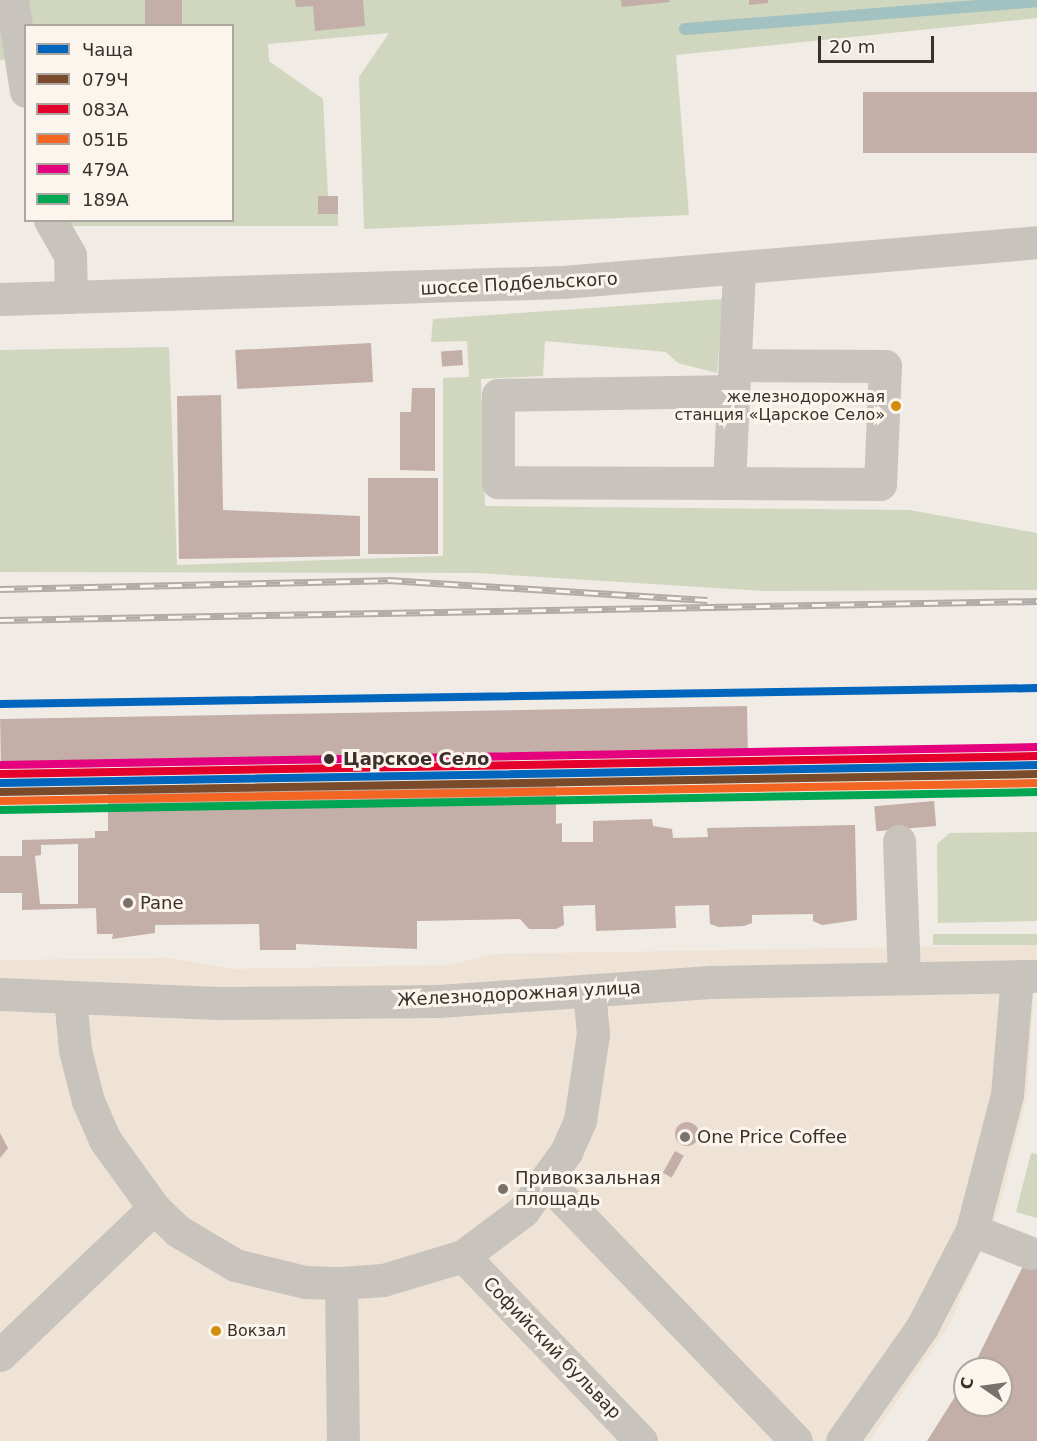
<!DOCTYPE html>
<html>
<head>
<meta charset="utf-8">
<style>
  body { margin:0 }
  #map { position:relative; width:1037px; height:1441px; overflow:hidden; background:#f0ebe5; font-family:"DejaVu Sans",sans-serif }
  div>[style] { position:absolute }
  [style*='--x'] { left:calc(var(--x)*1px); top:calc(var(--y)*1px); width:calc(var(--w)*1px); rotate:calc(var(--a)*1deg) }
  .green>* { inset:0; background:#d1d6bf; transform-origin:0 0 }
  .plaza>* { inset:0; background:#eee3d5 }
  .stream>* { height:12px; margin:-6px; padding:0 6px; transform-origin:6px; border-radius:6px; background:#a1c2c1 }
  .building>* { inset:0; background:#c3afa7; transform-origin:0 0 }
  .round { border-radius:50% }
  .minor>* { height:33px; margin:-16.5px; padding:0 16.5px; transform-origin:16.5px; border-radius:16.5px; background:#c9c3be }
  .rail>* { height:7px; margin-top:-3.5px; transform-origin:0; background:repeating-linear-gradient(90deg,#fbf5ee 0 14px,#b1aca8 0 28px); box-sizing:border-box; border-block:2px solid #b1aca8 }
  .rail-1>* { height:8px; margin:-4px; padding:0 4px; transform-origin:4px; border-radius:4px; background:#0065bd }
  .rail-2>* { height:8px; margin:-4px; padding:0 4px; transform-origin:4px; border-radius:4px; background:#7a4b2a }
  .rail-3>* { height:8px; margin:-4px; padding:0 4px; transform-origin:4px; border-radius:4px; background:#e4002b }
  .rail-4>* { height:8px; margin:-4px; padding:0 4px; transform-origin:4px; border-radius:4px; background:#f26522 }
  .rail-5>* { height:8px; margin:-4px; padding:0 4px; transform-origin:4px; border-radius:4px; background:#e5007d }
  .rail-6>* { height:8px; margin:-4px; padding:0 4px; transform-origin:4px; border-radius:4px; background:#00a651 }
  .dots>* { width:16px; height:16px; translate:-50% -50%; box-sizing:border-box; border:3px solid #fbf5ee; border-radius:50% }
  span { translate:-50% -50%; white-space:nowrap; text-align:center; line-height:1.15; -webkit-text-stroke:6px #fbf5ee; paint-order:stroke }
  .bus-label { font-size:16px; color:#3b302b }
  .right { translate:-100% -50%; text-align:right }
  .left { translate:0 -50%; text-align:left }
  .street-label { font-size:18px; color:#3b302b }
  .stop-label { font-size:18px; color:#3b302b; font-weight:700 }
  .poi-label { font-size:18px; color:#3b302b }
  .legend { position:absolute; left:24px; top:24px; width:210px; height:198px; box-sizing:border-box; background:#fbf5ee; border:2px solid #aea6a0; margin:0; padding:8px 10px; list-style:none; font-size:18px; color:#3b302b }
  .legend li { display:flex; align-items:center; gap:12px; height:30px }
  .legend b { width:30px; border:2px solid #aea6a0 }
  .north { position:absolute; left:953px; top:1357px; width:60px; height:60px; box-sizing:border-box; background:#fbf5ee; border:2px solid #aea6a0; border-radius:50%; rotate:283deg; font-size:16px; font-weight:700; line-height:24px; text-align:center; color:#3b302b }
  .north::after { content:''; display:block; margin:auto; width:21px; height:27px; background:#7a716c; clip-path:polygon(50% 0,100% 100%,50% 72%,0 100%) }
  .scale { position:absolute; left:818px; top:36px; width:116px; height:27px; box-sizing:border-box; border:3px solid #3b302b; border-top:0; padding-left:8px; font-size:18px; line-height:21px; white-space:nowrap; color:#3b302b; -webkit-text-stroke:4px #fbf5ee; paint-order:stroke }
</style>
</head>
<body>
<div id="map">
  <div class="green">
    <div style="clip-path:polygon(0 0,1037px 0,1037px 18px,676px 55px,689px 215px,364px 229px,359px 77px,389px 33px,268px 44px,269px 61px,323px 99px,328px 196px,318px 196px,318px 214px,338px 214px,338px 226px,61px 226px,60px 221px,232px 220px,232px 26px,26px 26px,25px 58px,0 60px)"></div>
    <div style="clip-path:polygon(723px 299px,717px 373px,678px 363px,666px 352px,545px 341px,543px 376px,481px 379px,485px 506px,909px 510px,1037px 533px,1037px 590px,765px 591px,478px 573px,0 572px,0 350px,169px 347px,177px 565px,443px 556px,443px 378px,469px 377px,467px 341px,431px 342px,433px 319px)"></div>
    <div style="clip-path:polygon(1037px 832px,1037px 921px,938px 923px,937px 844px,950px 833px)"></div>
    <div style="left:1037px;top:934px;width:11px;height:104px;rotate:90deg"></div>
    <div style="clip-path:polygon(1031px 1153px,1037px 1154px,1037px 1218px,1016px 1212px)"></div>
  </div>
  <div class="plaza">
    <div style="clip-path:polygon(1037px 945px,1027px 1096px,999px 1209px,948px 1327px,869px 1441px,0 1441px,0 960px,168px 958px,234px 969px,447px 965px,494px 954px)"></div>
  </div>
  <div class="stream">
    <div style="--x:685;--y:29;--w:353;--a:-4.5"></div>
  </div>
  <div class="building">
    <div style="left:145px;top:0;width:37px;height:26px"></div>
    <div style="clip-path:polygon(295px 0,363px 0,365px 26px,315px 31px,313px 6px,296px 7px)"></div>
    <div style="clip-path:polygon(621px 0,669px 0,670px 2px,622px 7px)"></div>
    <div style="clip-path:polygon(749px 0,768px 0,768px 3px,749px 5px)"></div>
    <div style="left:1037px;top:92px;width:61px;height:174px;rotate:90deg"></div>
    <div style="left:318px;top:196px;width:20px;height:18px"></div>
    <div style="left:371px;top:343px;width:39px;height:136px;rotate:87deg"></div>
    <div style="left:462px;top:350px;width:15px;height:21px;rotate:86deg"></div>
    <div style="clip-path:polygon(412px 388px,435px 388px,435px 471px,400px 470px,400px 412px,411px 412px)"></div>
    <div style="clip-path:polygon(221px 395px,223px 510px,360px 516px,360px 556px,179px 559px,177px 396px)"></div>
    <div style="left:438px;top:478px;width:76px;height:70px;rotate:90deg"></div>
    <div style="left:747px;top:706px;width:50px;height:747px;rotate:89deg"></div>
    <div style="clip-path:polygon(evenodd,556px 784px,556px 824px,562px 823px,562px 842px,593px 842px,593px 821px,652px 819px,653px 826px,672px 829px,673px 838px,708px 837px,707px 828px,855px 825px,857px 920px,822px 925px,813px 921px,813px 914px,752px 915px,752px 923px,744px 926px,719px 927px,710px 924px,709px 905px,675px 906px,676px 928px,596px 931px,595px 905px,563px 906px,564px 925px,556px 929px,529px 929px,520px 919px,417px 921px,417px 949px,296px 944px,296px 950px,260px 950px,259px 924px,155px 925px,155px 933px,112px 939px,113px 934px,97px 934px,96px 908px,22px 910px,22px 893px,0 893px,0 856px,22px 856px,22px 840px,95px 838px,95px 831px,108px 831px,108px 792px,556px 784px,78px 844px,78px 904px,40px 904px,35px 856px,41px 855px,41px 845px,78px 844px)"></div>
    <div style="left:934px;top:801px;width:25px;height:60px;rotate:85deg"></div>
    <div class="round" style="left:675px;top:1122px;width:24px;height:24px"></div>
    <div style="clip-path:polygon(0 1133px,8px 1148px,0 1158px)"></div>
    <div style="left:675px;top:1151px;width:10px;height:25px;rotate:29deg"></div>
    <div style="clip-path:polygon(1037px 1238px,1037px 1441px,927px 1441px,965px 1381px,965px 1405px,1001px 1405px,1001px 1369px,972px 1369px)"></div>
  </div>
  <div class="minor">
    <div style="--x:12;--y:0;--w:92;--a:81.3"></div>
    <div style="--x:50;--y:220;--w:40;--a:60.3"></div>
    <div style="--x:70;--y:255;--w:42;--a:88.6"></div>
    <div style="--x:0;--y:299;--w:563;--a:-1.73"></div>
    <div style="--x:563;--y:282;--w:476;--a:-4.8"></div>
    <div style="--x:735;--y:365;--w:150;--a:0.4"></div>
    <div style="--x:885;--y:366;--w:118;--a:92.4"></div>
    <div style="--x:880;--y:484;--w:151;--a:-179.6"></div>
    <div style="--x:729;--y:483;--w:215;--a:-87.3"></div>
    <div style="--x:729;--y:483;--w:231;--a:-179.8"></div>
    <div style="--x:498;--y:482;--w:87;--a:-90"></div>
    <div style="--x:498;--y:395;--w:235;--a:-1"></div>
    <div style="--x:899;--y:841;--w:137;--a:87.9"></div>
    <div style="--x:0;--y:994;--w:217;--a:2.4"></div>
    <div style="--x:217;--y:1003;--w:222;--a:-0.5"></div>
    <div style="--x:439;--y:1001;--w:275;--a:-4"></div>
    <div style="--x:713;--y:982;--w:324;--a:-1.1"></div>
    <div style="--x:70;--y:998;--w:52;--a:84.5"></div>
    <div style="--x:75;--y:1050;--w:53;--a:75.7"></div>
    <div style="--x:88;--y:1101;--w:43;--a:66.4"></div>
    <div style="--x:105;--y:1140;--w:84;--a:54.2"></div>
    <div style="--x:154;--y:1208;--w:33;--a:44"></div>
    <div style="--x:178;--y:1231;--w:66;--a:30.8"></div>
    <div style="--x:235;--y:1265;--w:72;--a:13.7"></div>
    <div style="--x:305;--y:1282;--w:36;--a:2"></div>
    <div style="--x:341;--y:1283;--w:42;--a:-4.1"></div>
    <div style="--x:383;--y:1280;--w:84;--a:-16.7"></div>
    <div style="--x:463;--y:1256;--w:75;--a:-36.9"></div>
    <div style="--x:523;--y:1211;--w:73;--a:-53.9"></div>
    <div style="--x:566;--y:1152;--w:35;--a:-66"></div>
    <div style="--x:580;--y:1120;--w:87;--a:-81.4"></div>
    <div style="--x:593;--y:1034;--w:43;--a:-95.3"></div>
    <div style="--x:547;--y:1182;--w:359;--a:46.1"></div>
    <div style="--x:972;--y:1230;--w:63;--a:21.3"></div>
    <div style="--x:463;--y:1256;--w:257;--a:46.1"></div>
    <div style="--x:341;--y:1283;--w:158;--a:89.3"></div>
    <div style="--x:0;--y:1355;--w:213;--a:-43.7"></div>
    <div style="--x:842;--y:1441;--w:139;--a:-54.9"></div>
    <div style="--x:922;--y:1327;--w:109;--a:-62.7"></div>
    <div style="--x:972;--y:1230;--w:139;--a:-75.5"></div>
    <div style="--x:1007;--y:1095;--w:119;--a:-85.2"></div>
  </div>
  <div class="rail">
    <div style="--x:0;--y:589;--w:388;--a:-1.3"></div>
    <div style="--x:388;--y:580;--w:320;--a:3.6"></div>
    <div style="--x:0;--y:620;--w:1037;--a:-1.05"></div>
  </div>
  <div class="rail-1">
    <div style="--x:0;--y:704;--w:1037;--a:-0.88"></div>
    <div style="--x:0;--y:783;--w:1037;--a:-0.99"></div>
  </div>
  <div class="rail-2">
    <div style="--x:0;--y:792;--w:1037;--a:-0.99"></div>
  </div>
  <div class="rail-3">
    <div style="--x:0;--y:774;--w:1037;--a:-0.99"></div>
  </div>
  <div class="rail-4">
    <div style="--x:0;--y:801;--w:1037;--a:-0.99"></div>
  </div>
  <div class="rail-5">
    <div style="--x:0;--y:765;--w:1037;--a:-0.99"></div>
  </div>
  <div class="rail-6">
    <div style="--x:0;--y:810;--w:1037;--a:-0.99"></div>
  </div>
  <div class="dots">
    <div style="left:896px;top:406px;background:#d18e09"></div>
    <div style="left:329px;top:759px;background:#3b302b"></div>
    <div style="left:128px;top:903px;background:#7a716c"></div>
    <div style="left:685px;top:1137px;background:#7a716c"></div>
    <div style="left:503px;top:1189px;background:#7a716c"></div>
    <div style="left:216px;top:1331px;background:#d18e09"></div>
  </div>
  <div class="bus-label">
    <span class="right" style="left:885px;top:406px">железнодорожная<br>станция «Царское Село»</span>
    <span class="left" style="left:227px;top:1331px">Вокзал</span>
  </div>
  <div class="street-label">
    <span style="left:519px;top:284px;rotate:-3deg">шоссе Подбельского</span>
    <span style="left:519px;top:994px;rotate:-3deg">Железнодорожная улица</span>
    <span style="left:552px;top:1348px;rotate:46deg">Софийский бульвар</span>
  </div>
  <div class="stop-label">
    <span class="left" style="left:343px;top:759px">Царское Село</span>
  </div>
  <div class="poi-label">
    <span class="left" style="left:140px;top:903px">Pane</span>
    <span class="left" style="left:697px;top:1137px">One Price Coffee</span>
    <span class="left" style="left:515px;top:1189px">Привокзальная<br>площадь</span>
  </div>
  <ul class="legend">
  <li><b style="height:8px;background:#0065bd"></b>Чаща</li>
  <li><b style="height:8px;background:#7a4b2a"></b>079Ч</li>
  <li><b style="height:8px;background:#e4002b"></b>083А</li>
  <li><b style="height:8px;background:#f26522"></b>051Б</li>
  <li><b style="height:8px;background:#e5007d"></b>479А</li>
  <li><b style="height:8px;background:#00a651"></b>189А</li>
  </ul>
  <div class="north">С</div>
  <div class="scale">20 m</div>
</div>
</body>
</html>
